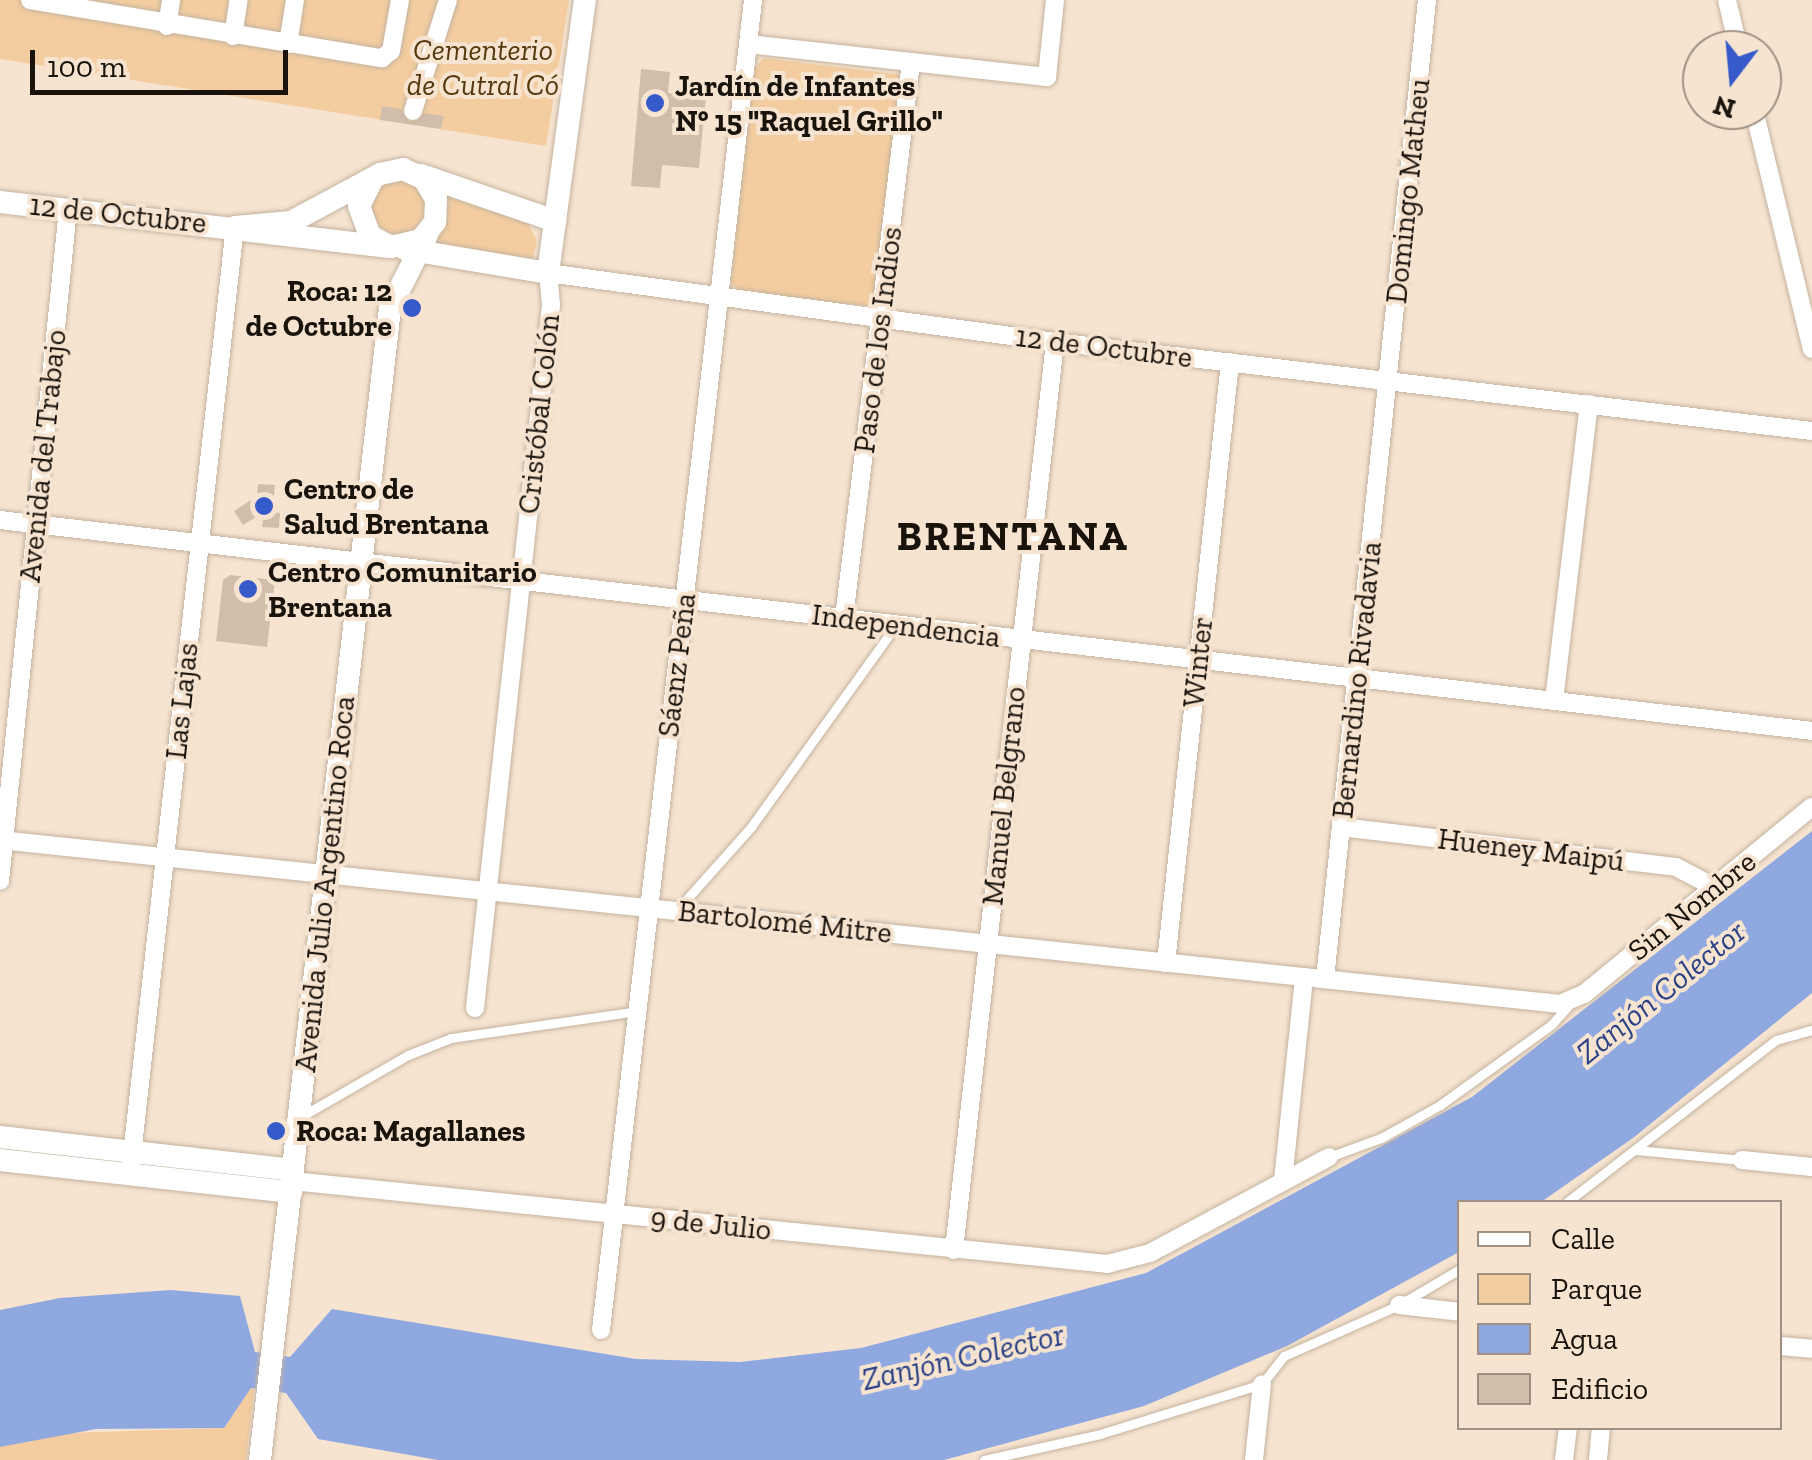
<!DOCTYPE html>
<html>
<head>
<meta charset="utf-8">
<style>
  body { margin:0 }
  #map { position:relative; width:1812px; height:1460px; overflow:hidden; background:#f6e4d0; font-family:"Zilla Slab",serif }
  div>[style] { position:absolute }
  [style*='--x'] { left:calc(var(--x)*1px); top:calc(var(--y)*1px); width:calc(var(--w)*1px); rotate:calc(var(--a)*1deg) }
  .green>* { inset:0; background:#f3cda0 }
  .round { border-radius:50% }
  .water>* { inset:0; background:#90a8e0 }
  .building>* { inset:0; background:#d0beaa }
  .roads { filter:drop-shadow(0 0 2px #c4b39f) drop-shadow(0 0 2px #c4b39f) }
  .lane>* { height:9px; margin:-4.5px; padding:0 4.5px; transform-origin:4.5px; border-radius:4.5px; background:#fff }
  .street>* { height:18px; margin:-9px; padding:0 9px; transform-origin:9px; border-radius:9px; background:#fff }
  .secondary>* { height:22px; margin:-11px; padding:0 11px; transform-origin:11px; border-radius:11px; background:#fff }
  .dots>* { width:28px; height:28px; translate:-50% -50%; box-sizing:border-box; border:5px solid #f6e4d0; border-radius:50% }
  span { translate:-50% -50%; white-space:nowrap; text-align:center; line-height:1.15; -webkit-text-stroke:8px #f6e4d0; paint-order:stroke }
  .park-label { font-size:30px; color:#56390e; font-style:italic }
  .poi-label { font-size:30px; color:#19130c; font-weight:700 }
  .left { translate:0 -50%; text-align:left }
  .right { translate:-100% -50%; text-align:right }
  .street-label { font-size:30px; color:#19130c }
  .water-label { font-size:32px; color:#2b4386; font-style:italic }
  .district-label { font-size:40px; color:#19130c; font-weight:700; letter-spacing:2.5px }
  .legend { position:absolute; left:1457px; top:1200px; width:325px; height:230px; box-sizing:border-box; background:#f6e4d0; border:2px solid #9e9082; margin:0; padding:12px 18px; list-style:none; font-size:30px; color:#19130c }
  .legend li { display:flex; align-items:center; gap:20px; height:50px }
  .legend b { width:50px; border:2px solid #9e9082 }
  .north { position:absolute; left:1682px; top:30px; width:100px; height:100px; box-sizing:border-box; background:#f6e4d0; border:2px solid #9e9082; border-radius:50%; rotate:196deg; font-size:28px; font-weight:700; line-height:40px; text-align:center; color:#19130c }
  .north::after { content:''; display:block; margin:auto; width:35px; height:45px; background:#375acb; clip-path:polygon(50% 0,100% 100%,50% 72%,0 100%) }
  .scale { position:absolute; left:30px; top:50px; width:258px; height:45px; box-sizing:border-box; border:5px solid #19130c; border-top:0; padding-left:12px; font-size:30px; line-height:35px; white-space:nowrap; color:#19130c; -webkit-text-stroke:8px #f6e4d0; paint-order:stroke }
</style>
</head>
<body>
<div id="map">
  <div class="green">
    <div style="clip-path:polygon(0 0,569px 0,546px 146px,0 59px)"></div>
    <div style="clip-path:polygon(763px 58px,903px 75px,875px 307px,741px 291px,731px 284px,753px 71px)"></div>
    <div class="round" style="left:371px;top:180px;width:54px;height:54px"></div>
    <div style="clip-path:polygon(446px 194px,528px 224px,537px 240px,533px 259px,427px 248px,447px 221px)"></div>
    <div style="clip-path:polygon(0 1342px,254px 1389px,246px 1460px,0 1460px,0 1447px,67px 1433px,224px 1428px,249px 1390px)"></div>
  </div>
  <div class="water">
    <div style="clip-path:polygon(1812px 831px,1812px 993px,1633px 1138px,1541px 1202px,1460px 1202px,1459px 1252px,1287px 1346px,1144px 1406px,944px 1460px,438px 1460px,318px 1439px,286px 1393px,251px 1388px,224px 1428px,96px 1429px,0 1447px,0 1310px,60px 1298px,171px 1290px,240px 1296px,255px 1352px,290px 1357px,332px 1309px,636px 1359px,740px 1362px,861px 1348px,1146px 1273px,1472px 1097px)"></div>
  </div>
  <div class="building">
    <div style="clip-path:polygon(641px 69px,670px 72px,668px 93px,706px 96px,699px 168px,662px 165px,660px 188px,631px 186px)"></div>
    <div style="clip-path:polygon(382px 106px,401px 109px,410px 123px,425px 113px,444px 116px,441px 129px,380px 120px)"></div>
    <div style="clip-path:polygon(258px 484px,275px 485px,273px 505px,264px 511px,280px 513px,279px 528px,262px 527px,264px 512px,243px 525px,234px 511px,257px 496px)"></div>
    <div style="clip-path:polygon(230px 575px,275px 580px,267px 647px,216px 641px,223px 580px)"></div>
  </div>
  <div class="roads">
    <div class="lane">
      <div style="--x:678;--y:909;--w:110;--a:-48.3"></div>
      <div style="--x:751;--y:827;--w:249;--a:-54.3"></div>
      <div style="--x:302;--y:1116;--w:122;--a:-29.9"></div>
      <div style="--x:408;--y:1055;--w:46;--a:-21.6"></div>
      <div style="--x:451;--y:1038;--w:189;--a:-8.2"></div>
      <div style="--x:1636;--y:1150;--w:106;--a:5.4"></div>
      <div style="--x:1329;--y:1157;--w:55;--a:-20.1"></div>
      <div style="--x:1381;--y:1138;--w:68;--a:-29.2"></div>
      <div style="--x:1440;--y:1105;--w:137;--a:-35.8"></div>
      <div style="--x:1551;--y:1025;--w:27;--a:-48"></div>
      <div style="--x:1567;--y:1202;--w:264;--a:-37.8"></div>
      <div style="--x:1776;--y:1040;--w:37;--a:-16"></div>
      <div style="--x:984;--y:1460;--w:119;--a:-12.6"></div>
      <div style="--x:1100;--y:1434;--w:170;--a:-17.2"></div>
      <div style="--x:1262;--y:1384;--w:36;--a:-52"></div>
      <div style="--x:1284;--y:1356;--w:126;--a:-23.9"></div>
      <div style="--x:1399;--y:1305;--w:71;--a:-30.5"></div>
    </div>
    <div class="street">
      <div style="--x:30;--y:0;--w:357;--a:9.4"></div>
      <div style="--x:382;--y:58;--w:11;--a:-38"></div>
      <div style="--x:391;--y:51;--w:52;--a:-80"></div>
      <div style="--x:1727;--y:0;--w:51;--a:76.5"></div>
      <div style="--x:167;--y:26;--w:26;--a:-81"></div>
      <div style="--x:233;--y:36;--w:36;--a:-81"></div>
      <div style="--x:288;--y:44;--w:45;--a:-81"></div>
      <div style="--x:748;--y:44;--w:301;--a:6.3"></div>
      <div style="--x:1047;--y:77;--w:77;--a:-84.1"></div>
      <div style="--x:1754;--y:110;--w:246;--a:76.4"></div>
      <div style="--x:413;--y:111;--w:116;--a:-72.5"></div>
      <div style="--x:0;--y:520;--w:1824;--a:6.64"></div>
      <div style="--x:844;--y:618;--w:560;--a:-83.13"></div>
      <div style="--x:1554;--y:701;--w:299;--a:-83.3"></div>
      <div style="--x:1341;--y:827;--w:337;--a:6.8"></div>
      <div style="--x:1676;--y:867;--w:43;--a:27.8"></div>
      <div style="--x:0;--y:840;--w:1569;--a:6"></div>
      <div style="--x:1560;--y:1004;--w:26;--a:-23"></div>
      <div style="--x:1584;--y:994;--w:295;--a:-39.4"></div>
      <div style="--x:0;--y:881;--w:675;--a:-84.22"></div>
      <div style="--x:1166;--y:963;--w:604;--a:-83.92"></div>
      <div style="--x:1325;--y:979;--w:984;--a:-84.05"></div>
      <div style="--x:475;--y:1008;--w:707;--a:-83.83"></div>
      <div style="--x:551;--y:305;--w:32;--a:-95"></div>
      <div style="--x:548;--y:273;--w:512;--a:7.75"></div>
      <div style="--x:1055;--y:342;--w:762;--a:6.71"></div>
      <div style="--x:1742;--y:1160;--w:70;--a:5.7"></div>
      <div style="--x:131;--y:1164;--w:943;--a:-83.67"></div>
      <div style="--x:292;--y:1181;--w:819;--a:5.81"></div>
      <div style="--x:1107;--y:1264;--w:44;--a:-14.3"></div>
      <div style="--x:1150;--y:1253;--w:203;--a:-28.2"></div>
      <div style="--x:1283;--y:1181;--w:205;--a:-84.1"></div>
      <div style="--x:954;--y:1250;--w:914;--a:-83.65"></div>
      <div style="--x:1399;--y:1305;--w:61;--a:6.5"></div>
      <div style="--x:601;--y:1330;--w:1339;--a:-83.48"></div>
      <div style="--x:1780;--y:1346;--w:32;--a:5"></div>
      <div style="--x:1254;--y:1460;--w:76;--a:-84"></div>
      <div style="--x:1564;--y:1460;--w:32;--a:-83"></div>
      <div style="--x:1598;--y:1460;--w:32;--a:-85"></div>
    </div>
    <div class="secondary">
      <div style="--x:421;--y:175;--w:142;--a:18.9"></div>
      <div style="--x:0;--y:202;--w:392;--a:6.6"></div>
      <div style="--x:235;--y:227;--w:56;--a:-5.1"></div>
      <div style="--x:291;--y:222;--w:101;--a:-28.3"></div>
      <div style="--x:380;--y:174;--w:24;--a:-12"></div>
      <div style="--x:403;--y:169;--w:23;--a:25"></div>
      <div style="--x:424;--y:179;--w:23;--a:59"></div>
      <div style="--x:436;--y:199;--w:23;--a:92"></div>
      <div style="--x:435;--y:222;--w:23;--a:128"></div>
      <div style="--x:421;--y:240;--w:31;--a:167"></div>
      <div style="--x:391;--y:247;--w:24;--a:-152"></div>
      <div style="--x:370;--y:236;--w:32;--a:-110"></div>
      <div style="--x:359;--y:206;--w:31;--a:-63"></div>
      <div style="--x:405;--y:249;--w:145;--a:9.5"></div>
      <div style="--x:548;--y:273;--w:275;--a:-82.3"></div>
      <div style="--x:0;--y:1137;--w:295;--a:6.4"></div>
      <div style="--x:0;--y:1160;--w:293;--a:6.3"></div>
      <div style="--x:260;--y:1460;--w:1159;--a:-83.56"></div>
      <div style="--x:390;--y:308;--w:82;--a:-63.1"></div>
    </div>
  </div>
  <div class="dots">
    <div style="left:655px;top:103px;background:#375acb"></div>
    <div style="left:412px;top:308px;background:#375acb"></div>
    <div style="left:264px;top:506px;background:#375acb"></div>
    <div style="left:248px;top:589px;background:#375acb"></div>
    <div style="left:276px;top:1131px;background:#375acb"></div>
  </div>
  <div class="park-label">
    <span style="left:483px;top:67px">Cementerio<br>de Cutral Có</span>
  </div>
  <div class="poi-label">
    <span class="left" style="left:675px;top:103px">Jardín de Infantes<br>N° 15 "Raquel Grillo"</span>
    <span class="right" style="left:392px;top:308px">Roca: 12<br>de Octubre</span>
    <span class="left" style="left:284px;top:506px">Centro de<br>Salud Brentana</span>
    <span class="left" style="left:268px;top:589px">Centro Comunitario<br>Brentana</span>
    <span class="left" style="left:296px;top:1131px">Roca: Magallanes</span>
  </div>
  <div class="street-label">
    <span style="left:1408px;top:191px;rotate:-84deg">Domingo Matheu</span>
    <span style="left:118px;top:214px;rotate:6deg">12 de Octubre</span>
    <span style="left:878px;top:340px;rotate:-83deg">Paso de los Indios</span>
    <span style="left:1104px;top:347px;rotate:7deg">12 de Octubre</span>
    <span style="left:539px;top:414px;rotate:-84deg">Cristóbal Colón</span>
    <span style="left:43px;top:456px;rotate:-84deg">Avenida del Trabajo</span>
    <span style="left:906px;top:626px;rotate:7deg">Independencia</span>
    <span style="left:1198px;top:662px;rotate:-84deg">Winter</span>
    <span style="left:677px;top:665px;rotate:-83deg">Sáenz Peña</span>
    <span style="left:1357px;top:680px;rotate:-84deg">Bernardino Rivadavia</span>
    <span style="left:182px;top:701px;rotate:-84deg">Las Lajas</span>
    <span style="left:1004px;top:796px;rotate:-84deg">Manuel Belgrano</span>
    <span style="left:1531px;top:850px;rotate:7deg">Hueney Maipú</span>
    <span style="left:325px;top:884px;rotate:-84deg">Avenida Julio Argentino Roca</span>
    <span style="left:1692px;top:906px;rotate:-39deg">Sin Nombre</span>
    <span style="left:785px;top:922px;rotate:6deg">Bartolomé Mitre</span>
    <span style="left:711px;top:1224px;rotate:6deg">9 de Julio</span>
  </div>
  <div class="water-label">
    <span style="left:1661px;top:992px;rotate:-39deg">Zanjón Colector</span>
    <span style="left:963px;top:1357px;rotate:-13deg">Zanjón Colector</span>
  </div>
  <div class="district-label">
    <span style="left:1013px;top:536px">BRENTANA</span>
  </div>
  <ul class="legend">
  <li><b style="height:12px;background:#fff"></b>Calle</li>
  <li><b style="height:28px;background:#f3cda0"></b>Parque</li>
  <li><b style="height:28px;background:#90a8e0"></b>Agua</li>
  <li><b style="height:28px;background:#d0beaa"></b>Edificio</li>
  </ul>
  <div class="north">N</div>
  <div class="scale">100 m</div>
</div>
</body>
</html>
